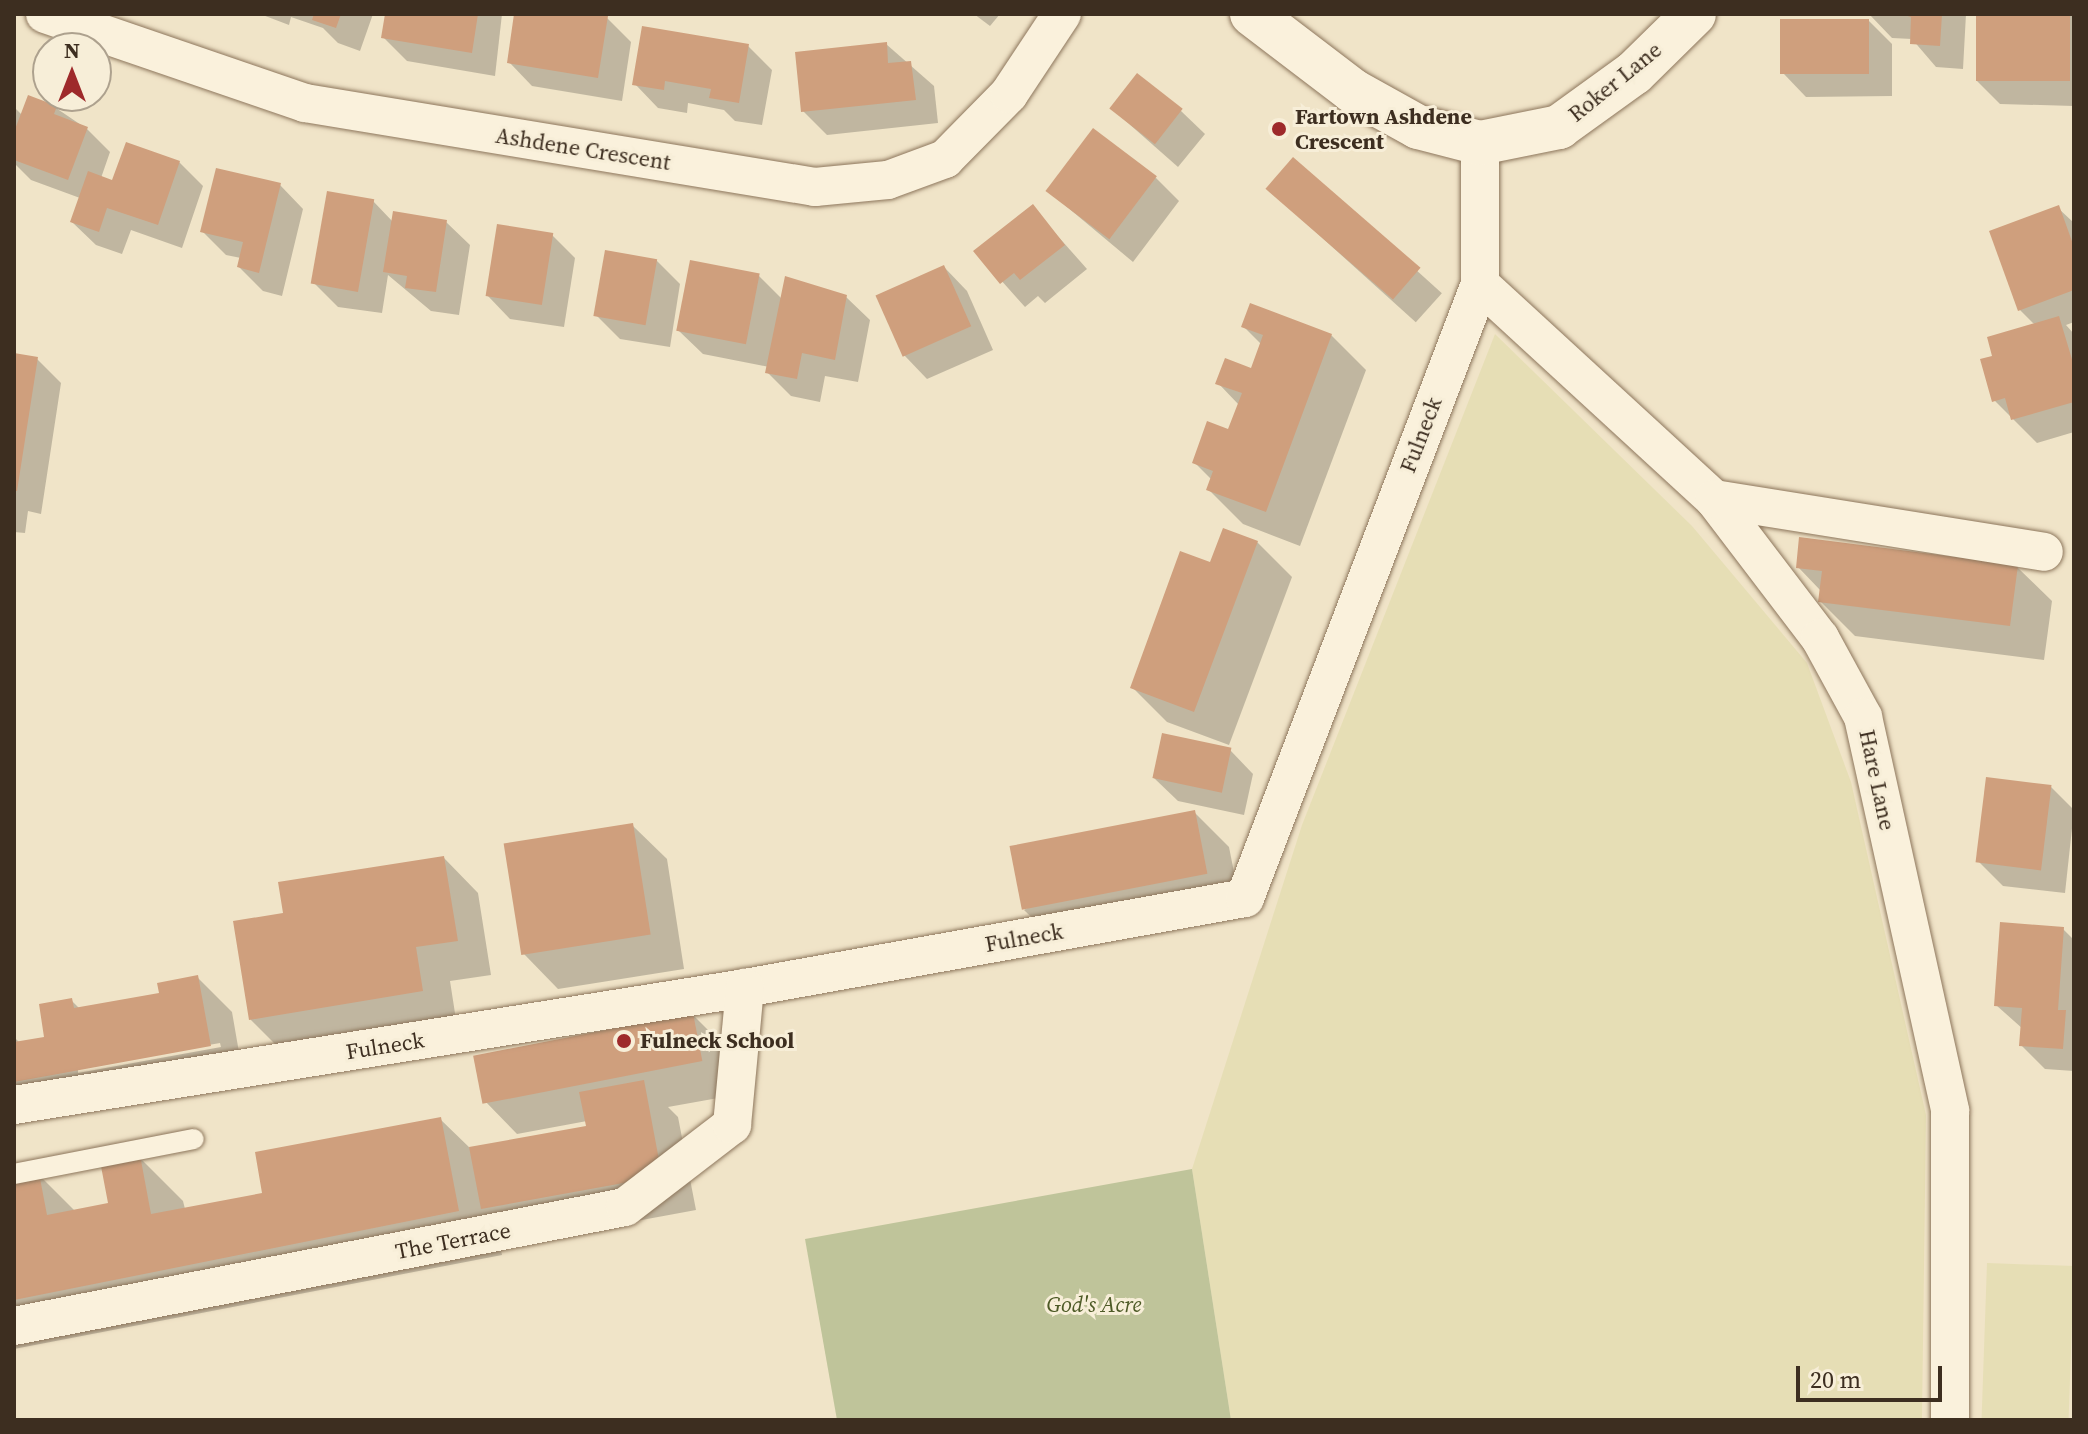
<!DOCTYPE html>
<html>
<head>
<meta charset="utf-8">
<style>
  body { margin:0 }
  #map { position:relative; width:2088px; height:1434px; overflow:hidden; background:#f0e4c8; font-family:"Source Serif 4",serif }
  div>[style] { position:absolute }
  [style*='--x'] { left:calc(var(--x)*1px); top:calc(var(--y)*1px); width:calc(var(--w)*1px); rotate:calc(var(--a)*1deg) }
  .farmland>* { inset:0; background:#e6deb5; transform-origin:0 0 }
  .cemetery>* { inset:0; background:#bfc49a }
  .shadow>* { inset:0; background:#0003; transform-origin:0 0 }
  .building>* { inset:0; background:#cf9f7d; transform-origin:0 0 }
  .roads { filter:drop-shadow(0 0 2px #8d765c) drop-shadow(0 0 2px #8d765c) }
  .lane>* { height:20px; margin:-10px; padding:0 10px; transform-origin:10px; border-radius:10px; background:#faf1dc }
  .street>* { height:38px; margin:-19px; padding:0 19px; transform-origin:19px; border-radius:19px; background:#faf1dc }
  .secondary>* { height:44px; margin:-22px; padding:0 22px; transform-origin:22px; border-radius:22px; background:#faf1dc }
  .dots>* { width:22px; height:22px; translate:-50% -50%; box-sizing:border-box; border:4px solid #f7eed8; border-radius:50% }
  span { translate:-50% -50%; white-space:nowrap; text-align:center; line-height:1.15; -webkit-text-stroke:6px #f7eed8; paint-order:stroke }
  .street-label { font-size:22px; color:#3d2e20 }
  .poi-label { font-size:22px; color:#3d2e20; font-weight:700 }
  .left { translate:0 -50%; text-align:left }
  .park-label { font-size:22px; color:#4d5a26; font-style:italic }
  .frame { position:absolute; inset:0; border:16px solid #3d2e20; pointer-events:none }
  .north { position:absolute; left:32px; top:32px; width:80px; height:80px; box-sizing:border-box; background:#f7eed8; border:2px solid #ada18e; border-radius:50%; rotate:0deg; font-size:22px; font-weight:700; line-height:32px; text-align:center; color:#3d2e20 }
  .north::after { content:''; display:block; margin:auto; width:28px; height:36px; background:#9e2a2b; clip-path:polygon(50% 0,100% 100%,50% 72%,0 100%) }
  .scale { position:absolute; left:1796px; top:1366px; width:146px; height:36px; box-sizing:border-box; border:4px solid #3d2e20; border-top:0; padding-left:10px; font-size:24px; line-height:28px; white-space:nowrap; color:#3d2e20; -webkit-text-stroke:6px #f7eed8; paint-order:stroke }
</style>
</head>
<body>
<div id="map">
  <div class="farmland">
    <div style="clip-path:polygon(1495px 334px,1692px 526px,1807px 663px,1851px 782px,1926px 1115px,1922px 1420px,1231px 1420px,1192px 1169px,1302px 825px)"></div>
    <div style="left:1987px;top:1263px;width:87px;height:157px;rotate:2deg"></div>
  </div>
  <div class="cemetery">
    <div style="clip-path:polygon(1192px 1169px,1231px 1420px,837px 1420px,805px 1239px)"></div>
  </div>
  <div class="shadow">
    <div style="clip-path:polygon(260px 14px,373px 14px,360px 51px,338px 43px,323px 28px,291px 17px,289px 25px)"></div>
    <div style="clip-path:polygon(387px 14px,502px 14px,495px 76px,407px 61px,383px 37px)"></div>
    <div style="clip-path:polygon(517px 14px,607px 18px,631px 42px,622px 101px,532px 86px,509px 62px)"></div>
    <div style="clip-path:polygon(974px 14px,1000px 14px,990px 26px)"></div>
    <div style="clip-path:polygon(1869px 14px,1966px 14px,1963px 69px,1936px 67px,1912px 39px,1892px 38px)"></div>
    <div style="clip-path:polygon(1978px 14px,2074px 14px,2074px 106px,2000px 104px,1976px 80px)"></div>
    <div style="clip-path:polygon(1868px 20px,1892px 44px,1892px 96px,1806px 97px,1783px 73px)"></div>
    <div style="clip-path:polygon(886px 44px,934px 86px,938px 123px,827px 135px,803px 111px)"></div>
    <div style="clip-path:polygon(748px 46px,772px 70px,762px 125px,735px 121px,724px 110px,688px 103px,687px 113px,658px 108px,635px 84px)"></div>
    <div style="clip-path:polygon(14px 107px,22px 115px,56px 108px,87px 129px,110px 152px,101px 178px,113px 183px,179px 162px,203px 186px,182px 248px,131px 230px,122px 254px,96px 245px,72px 222px,80px 198px,31px 180px,14px 163px)"></div>
    <div style="clip-path:polygon(1111px 108px,1181px 111px,1205px 134px,1178px 167px)"></div>
    <div style="left:1294px;top:160px;width:199px;height:39px;rotate:42deg"></div>
    <div style="clip-path:polygon(1156px 178px,1179px 201px,1133px 262px,1048px 191px)"></div>
    <div style="clip-path:polygon(280px 185px,303px 209px,282px 296px,263px 291px,239px 267px,241px 258px,226px 255px,202px 231px)"></div>
    <div style="clip-path:polygon(373px 201px,393px 222px,446px 222px,470px 245px,459px 315px,431px 311px,388px 275px,382px 313px,338px 307px,314px 283px)"></div>
    <div style="clip-path:polygon(1032px 207px,1087px 269px,1045px 303px,1038px 296px,1025px 307px,976px 252px)"></div>
    <div style="clip-path:polygon(2058px 208px,2074px 223px,2074px 322px,2066px 325px,2074px 334px,2074px 432px,2037px 443px,1994px 400px,1995px 357px,2035px 325px,2020px 310px)"></div>
    <div style="clip-path:polygon(552px 235px,575px 258px,564px 327px,510px 319px,487px 295px)"></div>
    <div style="clip-path:polygon(656px 260px,680px 284px,670px 347px,620px 339px,596px 315px)"></div>
    <div style="clip-path:polygon(944px 267px,967px 291px,993px 350px,927px 379px,904px 355px)"></div>
    <div style="clip-path:polygon(759px 276px,782px 299px,786px 279px,846px 297px,870px 320px,858px 382px,825px 376px,820px 402px,791px 396px,768px 373px,769px 367px,703px 354px,679px 331px)"></div>
    <div style="clip-path:polygon(1244px 327px,1331px 335px,1366px 370px,1300px 546px,1243px 524px,1208px 489px,1212px 480px,1194px 462px,1229px 432px,1239px 405px,1218px 383px,1252px 370px,1262px 345px)"></div>
    <div style="clip-path:polygon(14px 355px,37px 359px,61px 383px,41px 514px,28px 511px,25px 533px,14px 532px)"></div>
    <div style="clip-path:polygon(1257px 542px,1292px 577px,1229px 745px,1167px 722px,1132px 687px)"></div>
    <div style="clip-path:polygon(1798px 567px,2017px 567px,2052px 601px,2044px 660px,1855px 636px,1820px 601px,1821px 591px)"></div>
    <div style="clip-path:polygon(1230px 750px,1253px 774px,1244px 815px,1178px 801px,1154px 778px)"></div>
    <div style="clip-path:polygon(2051px 787px,2074px 810px,2065px 893px,2003px 886px,1979px 862px)"></div>
    <div style="clip-path:polygon(1194px 812px,1229px 847px,1241px 908px,1059px 944px,1024px 910px)"></div>
    <div style="clip-path:polygon(632px 825px,667px 859px,684px 969px,558px 989px,524px 954px)"></div>
    <div style="clip-path:polygon(444px 858px,478px 893px,491px 975px,450px 981px,457px 1026px,285px 1054px,250px 1019px,285px 915px)"></div>
    <div style="clip-path:polygon(2063px 929px,2074px 940px,2074px 1071px,2045px 1069px,2021px 1045px,2023px 1029px,1996px 1005px)"></div>
    <div style="clip-path:polygon(evenodd,197px 977px,232px 1012px,244px 1081px,14px 1122px,14px 1037px,20px 1043px,47px 1038px,71px 1000px,80px 1009px,161px 995px,197px 977px,220px 1043px,221px 1047px,78px 1073px,78px 1068px,220px 1043px)"></div>
    <div style="clip-path:polygon(693px 1015px,727px 1049px,735px 1095px,668px 1107px,678px 1117px,696px 1210px,517px 1243px,495px 1221px,502px 1255px,14px 1349px,14px 1180px,39px 1175px,75px 1211px,110px 1205px,139px 1157px,183px 1201px,185px 1209px,265px 1194px,440px 1119px,471px 1149px,588px 1128px,587px 1121px,517px 1134px,483px 1099px)"></div>
  </div>
  <div class="building">
    <div style="clip-path:polygon(314px 14px,341px 14px,336px 28px,312px 20px)"></div>
    <div style="clip-path:polygon(385px 14px,478px 14px,472px 53px,381px 38px)"></div>
    <div style="clip-path:polygon(514px 14px,608px 16px,598px 78px,507px 63px)"></div>
    <div style="clip-path:polygon(1901px 14px,1942px 14px,1940px 46px,1910px 44px,1911px 17px)"></div>
    <div style="left:1976px;top:14px;width:94px;height:67px"></div>
    <div style="left:1780px;top:19px;width:89px;height:55px"></div>
    <div style="clip-path:polygon(642px 26px,749px 44px,739px 103px,709px 98px,711px 89px,665px 81px,664px 90px,632px 85px)"></div>
    <div style="clip-path:polygon(887px 42px,888px 63px,911px 61px,916px 100px,801px 112px,795px 52px)"></div>
    <div style="left:1137px;top:73px;width:58px;height:45px;rotate:38deg"></div>
    <div style="clip-path:polygon(28px 95px,57px 106px,54px 114px,88px 127px,68px 180px,14px 160px,14px 132px)"></div>
    <div style="left:1093px;top:128px;width:80px;height:79px;rotate:37deg"></div>
    <div style="clip-path:polygon(126px 142px,180px 161px,158px 225px,107px 208px,99px 232px,70px 222px,88px 171px,112px 180px)"></div>
    <div style="left:1293px;top:157px;width:169px;height:42px;rotate:41deg"></div>
    <div style="clip-path:polygon(216px 168px,281px 183px,259px 273px,237px 267px,243px 242px,200px 232px)"></div>
    <div style="left:327px;top:191px;width:48px;height:94px;rotate:10deg"></div>
    <div style="clip-path:polygon(1033px 204px,1065px 245px,1020px 280px,1014px 273px,1000px 284px,973px 251px)"></div>
    <div style="clip-path:polygon(2059px 205px,2074px 247px,2074px 290px,2018px 311px,1989px 231px)"></div>
    <div style="clip-path:polygon(393px 211px,447px 220px,436px 292px,405px 288px,407px 276px,383px 272px)"></div>
    <div style="left:497px;top:224px;width:57px;height:73px;rotate:9deg"></div>
    <div style="left:605px;top:250px;width:53px;height:67px;rotate:10deg"></div>
    <div style="left:690px;top:260px;width:71px;height:72px;rotate:11deg"></div>
    <div style="left:944px;top:265px;width:67px;height:75px;rotate:66deg"></div>
    <div style="clip-path:polygon(785px 276px,847px 295px,835px 360px,802px 353px,797px 379px,765px 373px)"></div>
    <div style="clip-path:polygon(1250px 303px,1332px 334px,1266px 512px,1206px 490px,1213px 471px,1192px 463px,1207px 421px,1228px 429px,1242px 393px,1215px 384px,1225px 358px,1251px 368px,1263px 335px,1241px 327px)"></div>
    <div style="clip-path:polygon(2059px 316px,2074px 366px,2074px 402px,2011px 420px,2005px 398px,1992px 402px,1980px 359px,1992px 356px,1987px 337px)"></div>
    <div style="clip-path:polygon(14px 353px,38px 357px,17px 491px,14px 491px)"></div>
    <div style="clip-path:polygon(1223px 528px,1258px 541px,1194px 712px,1130px 688px,1180px 551px,1210px 562px)"></div>
    <div style="clip-path:polygon(1799px 537px,2018px 565px,2010px 626px,1818px 602px,1822px 571px,1796px 568px)"></div>
    <div style="left:1162px;top:733px;width:71px;height:46px;rotate:12deg"></div>
    <div style="left:1986px;top:777px;width:66px;height:86px;rotate:7deg"></div>
    <div style="left:1195px;top:810px;width:65px;height:189px;rotate:79deg"></div>
    <div style="left:633px;top:823px;width:113px;height:131px;rotate:81deg"></div>
    <div style="clip-path:polygon(444px 856px,458px 941px,416px 947px,423px 991px,249px 1020px,233px 921px,283px 913px,278px 882px)"></div>
    <div style="clip-path:polygon(2000px 922px,2064px 927px,2058px 1010px,2066px 1010px,2063px 1049px,2019px 1046px,2022px 1008px,1994px 1006px)"></div>
    <div style="clip-path:polygon(198px 975px,211px 1046px,14px 1082px,14px 1042px,44px 1037px,39px 1004px,72px 998px,74px 1008px,159px 993px,157px 983px)"></div>
    <div style="left:693px;top:1013px;width:49px;height:224px;rotate:79deg"></div>
    <div style="clip-path:polygon(644px 1080px,662px 1176px,481px 1209px,469px 1147px,586px 1126px,579px 1092px)"></div>
    <div style="clip-path:polygon(441px 1117px,459px 1211px,14px 1300px,14px 1178px,39px 1173px,47px 1215px,108px 1203px,100px 1161px,140px 1155px,151px 1214px,262px 1193px,255px 1152px)"></div>
  </div>
  <div class="roads">
    <div class="lane">
      <div style="--x:14;--y:1174;--w:183;--a:-11"></div>
    </div>
    <div class="street">
      <div style="--x:45;--y:14;--w:275;--a:18.9"></div>
      <div style="--x:305;--y:103;--w:517;--a:9.35"></div>
      <div style="--x:815;--y:187;--w:73;--a:-5.5"></div>
      <div style="--x:888;--y:180;--w:61;--a:-20.2"></div>
      <div style="--x:945;--y:159;--w:91;--a:-45.4"></div>
      <div style="--x:1009;--y:94;--w:96;--a:-56.5"></div>
      <div style="--x:1480;--y:284;--w:318;--a:42.6"></div>
      <div style="--x:1714;--y:499;--w:175;--a:52.7"></div>
      <div style="--x:1820;--y:638;--w:90;--a:61.4"></div>
      <div style="--x:1863;--y:717;--w:403;--a:77.5"></div>
      <div style="--x:1950;--y:1111;--w:309;--a:90"></div>
      <div style="--x:1714;--y:499;--w:334;--a:9.1"></div>
      <div style="--x:14;--y:1105;--w:740;--a:-9.09"></div>
      <div style="--x:745;--y:988;--w:508;--a:-10.2"></div>
      <div style="--x:1245;--y:898;--w:657;--a:-69.06"></div>
      <div style="--x:1480;--y:284;--w:141;--a:-90"></div>
      <div style="--x:14;--y:1326;--w:622;--a:-11.02"></div>
      <div style="--x:625;--y:1207;--w:135;--a:-37.5"></div>
      <div style="--x:732;--y:1125;--w:138;--a:-84.6"></div>
    </div>
    <div class="secondary">
      <div style="--x:1252;--y:14;--w:127;--a:37.3"></div>
      <div style="--x:1353;--y:91;--w:74;--a:29"></div>
      <div style="--x:1418;--y:127;--w:64;--a:14.5"></div>
      <div style="--x:1480;--y:143;--w:81;--a:-11.4"></div>
      <div style="--x:1559;--y:127;--w:92;--a:-35.8"></div>
      <div style="--x:1634;--y:73;--w:84;--a:-44.5"></div>
    </div>
  </div>
  <div class="dots">
    <div style="left:1279px;top:129px;background:#9e2a2b"></div>
    <div style="left:624px;top:1041px;background:#9e2a2b"></div>
  </div>
  <div class="street-label">
    <span style="left:1615px;top:82px;rotate:-39deg">Roker Lane</span>
    <span style="left:583px;top:149px;rotate:9deg">Ashdene Crescent</span>
    <span style="left:1421px;top:435px;rotate:-69deg">Fulneck</span>
    <span style="left:1877px;top:780px;rotate:78deg">Hare Lane</span>
    <span style="left:1024px;top:938px;rotate:-10deg">Fulneck</span>
    <span style="left:385px;top:1046px;rotate:-9deg">Fulneck</span>
    <span style="left:453px;top:1241px;rotate:-11deg">The Terrace</span>
  </div>
  <div class="poi-label">
    <span class="left" style="left:1295px;top:129px">Fartown Ashdene<br>Crescent</span>
    <span class="left" style="left:640px;top:1041px">Fulneck School</span>
  </div>
  <div class="park-label">
    <span style="left:1094px;top:1305px">God's Acre</span>
  </div>
  <div class="frame"></div>
  <div class="north">N</div>
  <div class="scale">20 m</div>
</div>
</body>
</html>
